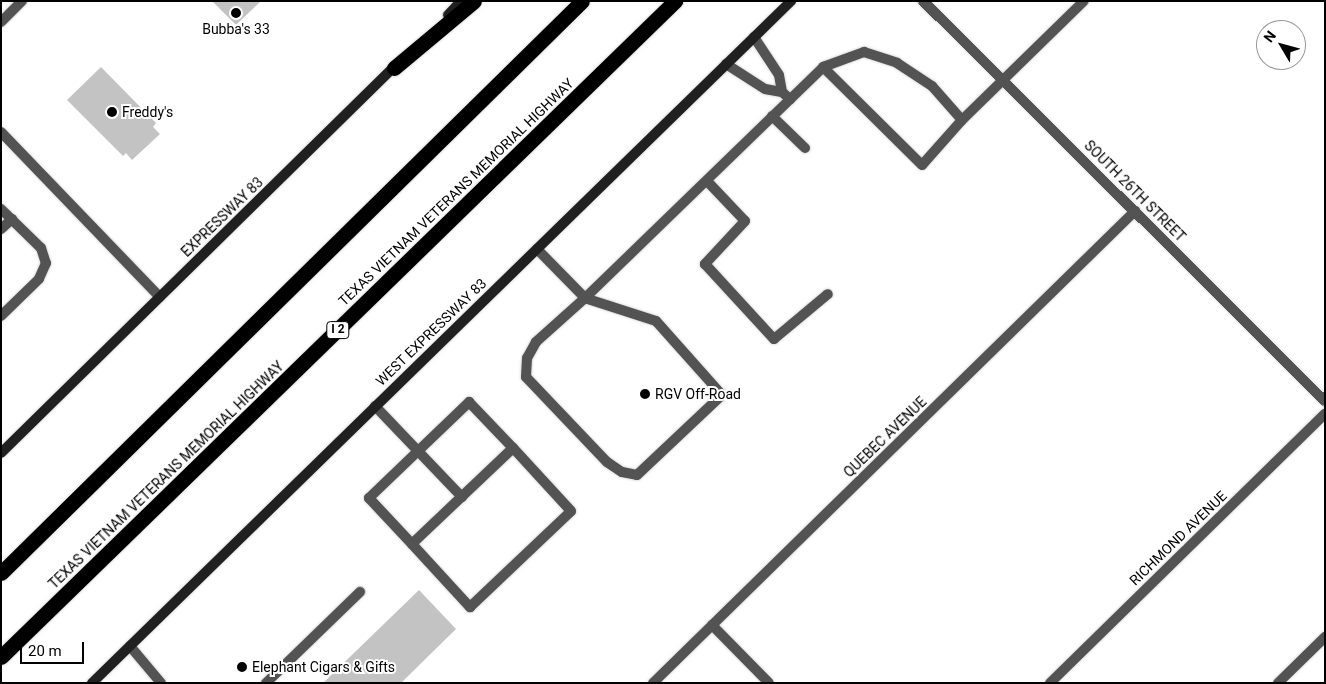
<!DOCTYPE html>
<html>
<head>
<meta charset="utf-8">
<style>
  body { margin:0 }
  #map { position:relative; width:1326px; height:684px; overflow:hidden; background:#fff; font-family:Roboto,sans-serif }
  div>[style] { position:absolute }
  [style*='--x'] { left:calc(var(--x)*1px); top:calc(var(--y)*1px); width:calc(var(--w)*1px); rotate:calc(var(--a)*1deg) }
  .building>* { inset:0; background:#c3c3c3 }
  .roads { filter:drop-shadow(0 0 1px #dbdbdb) drop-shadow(0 0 1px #dbdbdb) }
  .service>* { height:10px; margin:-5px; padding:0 5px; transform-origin:5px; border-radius:5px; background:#535353 }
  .minor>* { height:10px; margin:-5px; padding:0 5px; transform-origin:5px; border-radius:5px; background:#535353 }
  .tertiary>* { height:10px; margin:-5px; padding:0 5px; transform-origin:5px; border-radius:5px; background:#535353 }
  .secondary>* { height:10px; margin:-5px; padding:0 5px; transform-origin:5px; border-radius:5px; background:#202020 }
  .motorway>* { height:15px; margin:-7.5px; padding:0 7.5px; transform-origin:7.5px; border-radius:7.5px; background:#000 }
  .dots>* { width:14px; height:14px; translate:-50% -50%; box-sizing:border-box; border:2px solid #fff; border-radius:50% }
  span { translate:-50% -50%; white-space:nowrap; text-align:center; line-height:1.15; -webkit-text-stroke:4px #fff; paint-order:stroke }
  .shield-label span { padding:1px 4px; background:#fff; border:1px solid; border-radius:4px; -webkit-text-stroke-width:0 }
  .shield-label { font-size:12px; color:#000; font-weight:700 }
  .poi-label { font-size:14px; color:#000 }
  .left { translate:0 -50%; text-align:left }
  .street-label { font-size:14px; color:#000 }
  .frame { position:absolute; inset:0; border:2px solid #000; pointer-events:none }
  .north { position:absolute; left:1256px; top:20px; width:50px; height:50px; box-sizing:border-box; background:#fff; border:1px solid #999; border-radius:50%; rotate:307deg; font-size:14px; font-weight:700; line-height:20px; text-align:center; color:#000 }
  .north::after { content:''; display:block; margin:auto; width:18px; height:22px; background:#000; clip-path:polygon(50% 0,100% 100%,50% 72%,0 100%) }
  .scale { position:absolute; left:20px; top:642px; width:64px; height:22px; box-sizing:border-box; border:2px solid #000; border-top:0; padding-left:6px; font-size:15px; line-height:18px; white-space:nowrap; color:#000; -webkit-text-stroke:4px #fff; paint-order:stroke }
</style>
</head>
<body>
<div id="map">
  <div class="building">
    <div style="clip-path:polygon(212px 1px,261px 1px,236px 25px)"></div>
    <div style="clip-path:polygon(101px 67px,156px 123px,153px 127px,160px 134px,132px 160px,126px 153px,123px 156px,67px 100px)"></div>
    <div style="clip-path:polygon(419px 590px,456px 629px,401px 683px,323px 683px)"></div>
  </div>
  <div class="roads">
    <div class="service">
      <div style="--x:1;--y:22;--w:30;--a:-45"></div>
      <div style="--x:754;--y:37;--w:45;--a:56.7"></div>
      <div style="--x:779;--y:75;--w:17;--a:80"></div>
      <div style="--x:782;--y:92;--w:11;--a:41"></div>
      <div style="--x:726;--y:64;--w:46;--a:32.7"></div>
      <div style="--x:765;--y:89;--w:17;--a:10"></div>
      <div style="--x:772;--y:116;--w:46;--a:44.1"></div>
      <div style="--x:962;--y:120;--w:170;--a:-44.3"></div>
      <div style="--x:1;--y:132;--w:229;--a:46.1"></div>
      <div style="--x:707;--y:181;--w:55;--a:46.5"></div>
      <div style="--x:745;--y:221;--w:59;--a:132.9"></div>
      <div style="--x:705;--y:264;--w:102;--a:47.4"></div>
      <div style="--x:774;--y:339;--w:70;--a:-39.8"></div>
      <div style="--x:1;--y:209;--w:56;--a:44.3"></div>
      <div style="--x:41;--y:248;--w:16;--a:72"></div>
      <div style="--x:46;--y:263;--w:17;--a:114"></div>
      <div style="--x:39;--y:279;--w:53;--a:135.8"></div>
      <div style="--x:1;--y:229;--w:15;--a:-42"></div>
      <div style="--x:537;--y:249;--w:69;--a:45.6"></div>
      <div style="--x:585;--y:298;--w:66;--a:138.1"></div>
      <div style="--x:536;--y:342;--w:18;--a:119"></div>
      <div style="--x:527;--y:358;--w:19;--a:93"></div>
      <div style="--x:526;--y:377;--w:117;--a:46.4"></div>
      <div style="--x:607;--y:462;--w:18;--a:34"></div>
      <div style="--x:622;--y:472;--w:15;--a:11"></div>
      <div style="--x:637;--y:475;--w:117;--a:-43.3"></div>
      <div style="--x:722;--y:395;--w:99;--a:-131.7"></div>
      <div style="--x:656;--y:321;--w:75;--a:-162.1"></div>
      <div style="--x:585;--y:298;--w:332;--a:-44.1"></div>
      <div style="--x:823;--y:67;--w:44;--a:-20.1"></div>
      <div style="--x:864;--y:52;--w:35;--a:18"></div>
      <div style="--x:897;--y:63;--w:42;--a:33.3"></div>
      <div style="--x:932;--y:86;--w:45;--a:48.6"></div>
      <div style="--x:962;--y:120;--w:60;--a:131.6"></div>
      <div style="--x:922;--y:165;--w:139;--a:-135.3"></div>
      <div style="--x:469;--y:402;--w:64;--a:46.3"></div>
      <div style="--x:513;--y:448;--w:139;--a:136.5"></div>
      <div style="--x:412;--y:544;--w:63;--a:-133.1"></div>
      <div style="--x:369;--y:498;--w:139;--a:-43.8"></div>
      <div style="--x:375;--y:406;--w:126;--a:46.3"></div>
      <div style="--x:412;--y:544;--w:86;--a:47.4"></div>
      <div style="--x:470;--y:607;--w:139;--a:-43.5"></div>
      <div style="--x:571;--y:511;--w:86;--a:-132.6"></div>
      <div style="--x:130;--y:646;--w:48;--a:50"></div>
      <div style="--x:266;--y:683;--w:131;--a:-44.1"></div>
    </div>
    <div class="minor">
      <div style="--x:923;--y:1;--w:567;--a:44.86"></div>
      <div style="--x:712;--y:625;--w:81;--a:45.5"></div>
      <div style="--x:653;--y:683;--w:675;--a:-44.4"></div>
      <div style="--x:1050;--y:683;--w:385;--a:-44.4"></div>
    </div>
    <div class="tertiary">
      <div style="--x:1278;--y:683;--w:66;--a:-44.4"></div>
    </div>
    <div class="secondary">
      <div style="--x:448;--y:15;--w:19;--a:-47"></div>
      <div style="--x:1;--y:453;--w:557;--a:-44.49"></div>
      <div style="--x:92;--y:683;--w:977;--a:-44.29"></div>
    </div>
    <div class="motorway">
      <div style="--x:394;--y:68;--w:104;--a:-39.9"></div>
      <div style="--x:1;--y:573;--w:815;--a:-44.55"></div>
      <div style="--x:1;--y:657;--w:941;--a:-44.22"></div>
    </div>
  </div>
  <div class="dots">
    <div style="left:236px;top:13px;background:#000"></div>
    <div style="left:112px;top:112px;background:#000"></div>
    <div style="left:645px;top:394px;background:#000"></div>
    <div style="left:242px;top:667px;background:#000"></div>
  </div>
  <div class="shield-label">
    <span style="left:338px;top:330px">I 2</span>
  </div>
  <div class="poi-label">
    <span style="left:236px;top:29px">Bubba's 33</span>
    <span class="left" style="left:122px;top:112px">Freddy's</span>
    <span class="left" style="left:655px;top:394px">RGV Off-Road</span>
    <span class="left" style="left:252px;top:667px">Elephant Cigars &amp; Gifts</span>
  </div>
  <div class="street-label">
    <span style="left:1135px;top:191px;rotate:45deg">SOUTH 26TH STREET</span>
    <span style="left:456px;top:192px;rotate:-44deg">TEXAS VIETNAM VETERANS MEMORIAL HIGHWAY</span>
    <span style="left:222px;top:217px;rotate:-44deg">EXPRESSWAY 83</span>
    <span style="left:431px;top:332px;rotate:-44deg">WEST EXPRESSWAY 83</span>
    <span style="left:885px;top:437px;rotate:-44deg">QUEBEC AVENUE</span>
    <span style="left:166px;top:475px;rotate:-44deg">TEXAS VIETNAM VETERANS MEMORIAL HIGHWAY</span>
    <span style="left:1178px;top:538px;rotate:-44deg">RICHMOND AVENUE</span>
  </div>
  <div class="frame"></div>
  <div class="north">N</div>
  <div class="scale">20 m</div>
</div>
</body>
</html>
